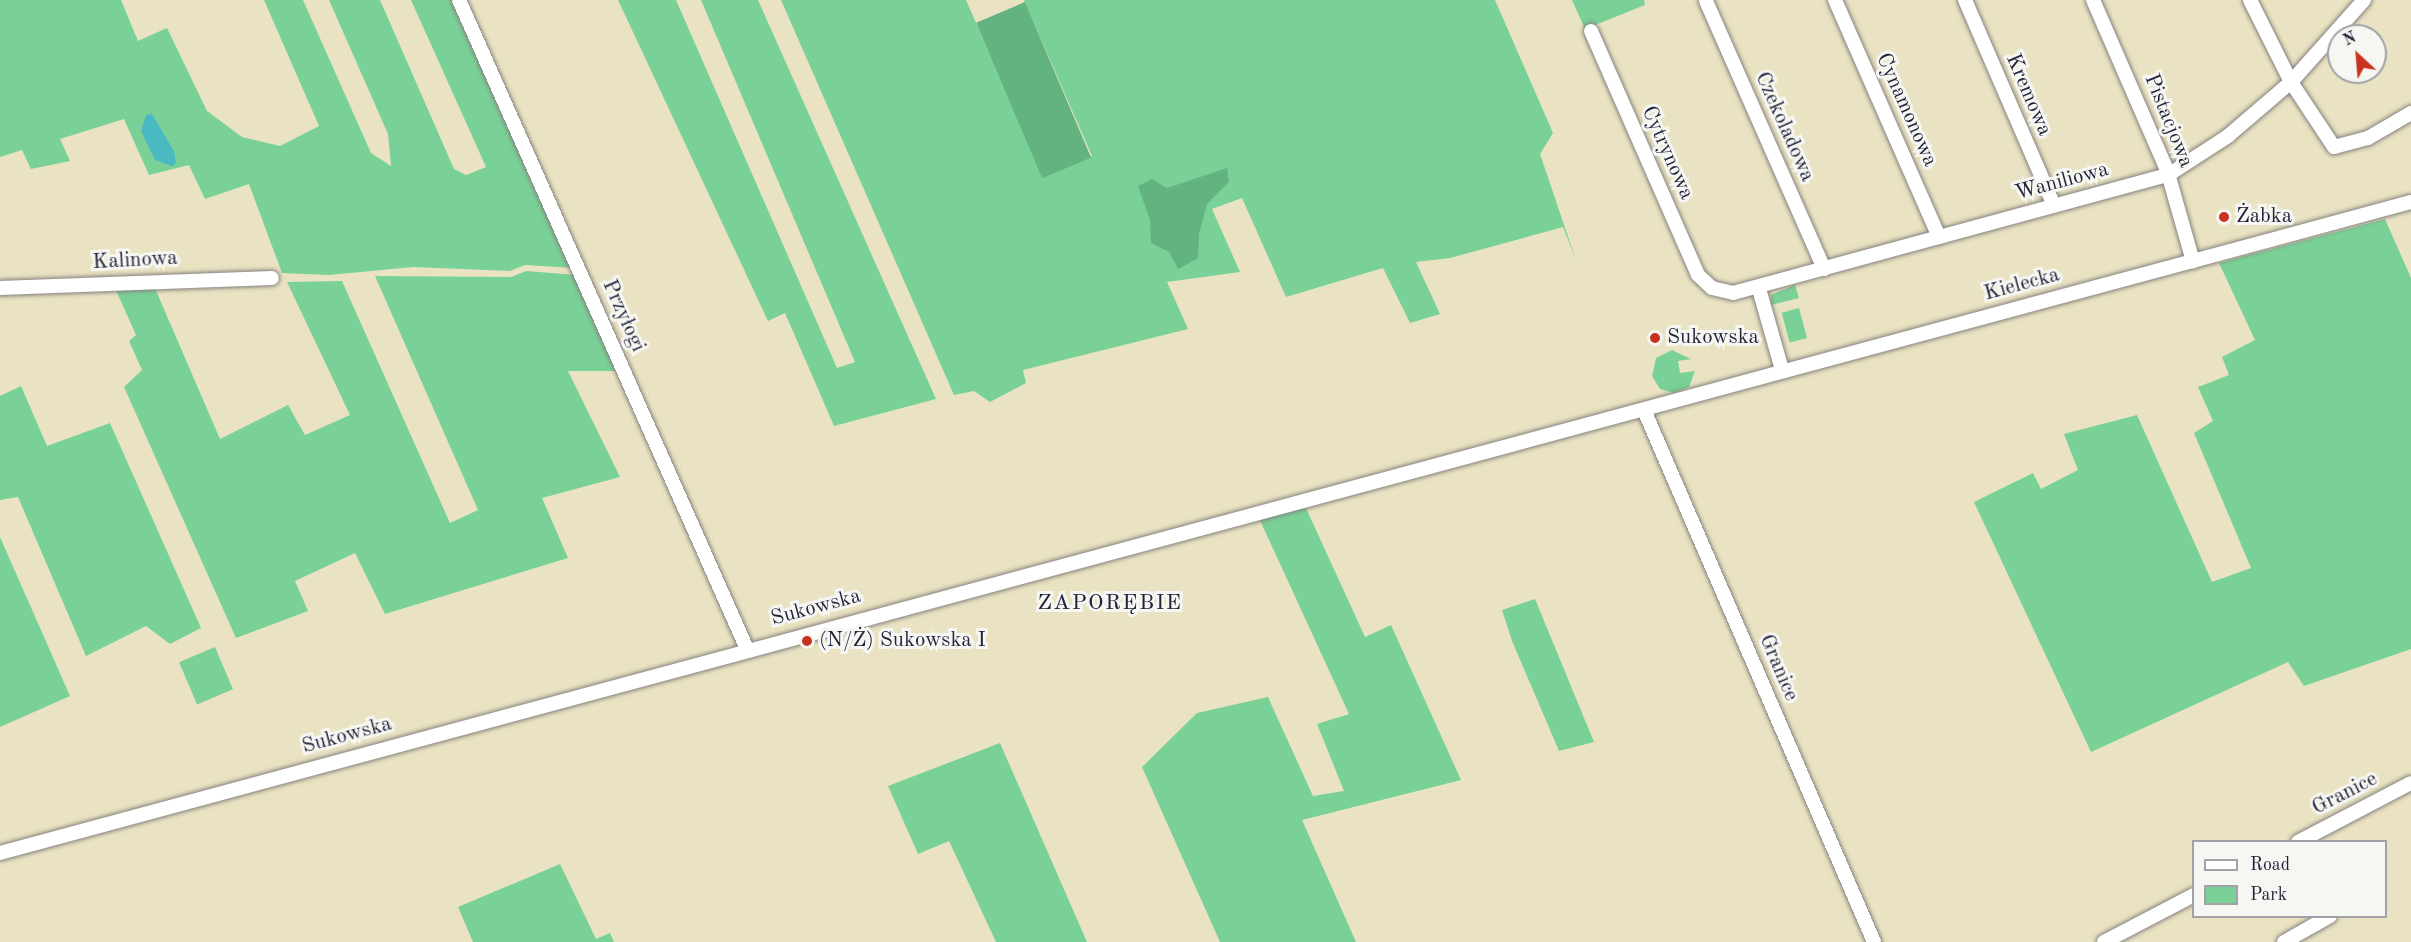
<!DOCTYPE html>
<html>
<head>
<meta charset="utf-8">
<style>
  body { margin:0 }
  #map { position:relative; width:2411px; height:942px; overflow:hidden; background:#eae3c3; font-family:"Old Standard TT",serif }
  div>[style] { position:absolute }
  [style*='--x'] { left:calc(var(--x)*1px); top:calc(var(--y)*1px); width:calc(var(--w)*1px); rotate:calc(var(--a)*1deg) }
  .green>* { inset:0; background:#79d197; transform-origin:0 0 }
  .forest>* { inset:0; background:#62b380; transform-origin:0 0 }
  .water>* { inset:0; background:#4bb9c2 }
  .roads { filter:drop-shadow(0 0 2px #86827f) drop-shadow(0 0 2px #86827f) }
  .minor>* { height:14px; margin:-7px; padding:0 7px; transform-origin:7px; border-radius:7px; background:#fff }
  .dots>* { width:16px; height:16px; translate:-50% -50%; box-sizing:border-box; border:3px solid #f6f6f2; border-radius:50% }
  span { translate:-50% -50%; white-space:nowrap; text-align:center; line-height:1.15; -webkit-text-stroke:6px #f6f6f2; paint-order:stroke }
  .street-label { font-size:21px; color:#22223b }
  .poi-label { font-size:21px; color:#22223b }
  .left { translate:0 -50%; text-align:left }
  .neighbourhood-label { font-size:22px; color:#22223b; letter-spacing:1.5px }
  .legend { position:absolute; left:2192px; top:840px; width:195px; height:78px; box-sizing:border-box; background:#f6f6f2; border:2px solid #a1a1a9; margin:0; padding:8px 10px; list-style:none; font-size:18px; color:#22223b }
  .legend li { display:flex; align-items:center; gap:12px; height:30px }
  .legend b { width:30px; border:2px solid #a1a1a9 }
  .north { position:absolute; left:2327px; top:24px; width:60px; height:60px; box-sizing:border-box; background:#f6f6f2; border:2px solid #a1a1a9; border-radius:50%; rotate:334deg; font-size:16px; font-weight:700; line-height:24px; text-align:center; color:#22223b }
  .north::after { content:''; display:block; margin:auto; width:21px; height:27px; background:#c8321e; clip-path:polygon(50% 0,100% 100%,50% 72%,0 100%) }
</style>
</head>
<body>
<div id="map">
  <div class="green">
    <div style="clip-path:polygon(0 0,121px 0,138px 41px,167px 28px,207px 111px,242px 137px,280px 146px,319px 126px,264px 0,303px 0,371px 153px,391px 166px,388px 134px,329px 0,380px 0,454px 169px,466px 175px,486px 167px,411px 0,454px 0,575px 268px,525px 265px,510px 271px,413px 267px,329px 275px,282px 273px,249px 184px,205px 199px,189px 165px,149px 175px,124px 119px,60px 139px,70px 161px,31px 169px,22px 150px,0 157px)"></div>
    <div style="clip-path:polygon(618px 0,676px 0,837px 368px,855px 362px,701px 0,758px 0,936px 399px,834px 426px,785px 313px,768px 321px)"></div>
    <div style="clip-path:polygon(781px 0,966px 0,1041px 171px,1092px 156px,1024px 0,1495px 0,1553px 133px,1540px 154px,1576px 260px,1563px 227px,1450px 258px,1416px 262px,1440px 314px,1410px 323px,1383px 268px,1286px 297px,1242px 198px,1212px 209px,1240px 272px,1167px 282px,1188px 329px,1023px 370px,1026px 383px,990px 402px,974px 391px,954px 395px)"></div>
    <div style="clip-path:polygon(1572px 0,1644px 0,1645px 5px,1585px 29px)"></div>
    <div style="clip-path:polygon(2385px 219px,2411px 278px,2411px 649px,2304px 686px,2288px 662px,2091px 752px,1974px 502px,2033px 473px,2041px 489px,2078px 470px,2064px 434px,2137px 415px,2212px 582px,2251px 568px,2194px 433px,2213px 421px,2198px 387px,2229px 375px,2222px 357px,2255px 340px,2219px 263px)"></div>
    <div style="clip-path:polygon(526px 271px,577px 275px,619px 371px,568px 371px,620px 477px,542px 498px,568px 558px,385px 614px,355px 553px,295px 581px,308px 611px,236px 638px,124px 387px,142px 370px,129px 341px,136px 335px,115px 288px,154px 286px,220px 439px,288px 405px,305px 435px,350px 415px,287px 282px,342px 281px,450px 523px,478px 510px,375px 276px,511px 277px)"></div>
    <div style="clip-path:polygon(1795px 285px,1799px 298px,1771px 305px,1771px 295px)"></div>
    <div style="left:1799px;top:308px;width:31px;height:18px;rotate:75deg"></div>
    <div style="clip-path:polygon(1672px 350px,1691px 359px,1678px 361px,1680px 373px,1695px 371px,1689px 387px,1674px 393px,1660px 389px,1652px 376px,1656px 358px)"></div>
    <div style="clip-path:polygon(21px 386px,47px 446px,110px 423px,201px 628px,170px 644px,146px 626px,86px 656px,18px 497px,0 500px,0 396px)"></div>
    <div style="clip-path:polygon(1305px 506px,1365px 637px,1391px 625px,1461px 780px,1302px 820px,1356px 942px,1220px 942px,1142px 767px,1197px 713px,1268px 697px,1313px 796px,1344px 791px,1317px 724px,1349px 714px,1258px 516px)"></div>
    <div style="clip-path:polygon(0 537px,70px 696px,0 727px)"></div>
    <div style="clip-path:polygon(1535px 599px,1594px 742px,1559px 751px,1512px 641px,1502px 610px)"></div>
    <div style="left:215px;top:647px;width:46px;height:39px;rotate:67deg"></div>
    <div style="clip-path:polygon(1000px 743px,1087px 942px,996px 942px,949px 841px,918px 854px,888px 786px)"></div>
    <div style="clip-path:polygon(560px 864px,596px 939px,610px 933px,614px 942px,473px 942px,458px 907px)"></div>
  </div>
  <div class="forest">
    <div style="left:1025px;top:2px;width:169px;height:53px;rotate:67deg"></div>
    <div style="clip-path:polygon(1227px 168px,1229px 182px,1207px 204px,1199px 234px,1198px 258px,1178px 269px,1169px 252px,1151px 243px,1150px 220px,1138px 186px,1152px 179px,1167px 188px)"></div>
  </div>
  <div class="water">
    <div style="clip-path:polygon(152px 114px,174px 151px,176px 163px,172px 166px,155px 160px,141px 131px,146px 115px)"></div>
  </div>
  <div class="roads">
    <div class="minor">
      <div style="--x:459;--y:0;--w:710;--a:66.07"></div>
      <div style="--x:1835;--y:0;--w:259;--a:66.3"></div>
      <div style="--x:1965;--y:0;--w:224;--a:66.6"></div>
      <div style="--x:2093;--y:0;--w:185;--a:66.5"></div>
      <div style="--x:2167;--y:170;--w:95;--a:74.1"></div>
      <div style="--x:2250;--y:0;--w:92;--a:63.4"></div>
      <div style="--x:2291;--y:82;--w:78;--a:56.5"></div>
      <div style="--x:2334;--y:147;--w:35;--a:-15"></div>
      <div style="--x:2368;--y:138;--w:50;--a:-30.2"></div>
      <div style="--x:1706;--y:1;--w:293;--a:66.2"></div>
      <div style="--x:1591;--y:31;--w:266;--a:66.3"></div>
      <div style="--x:1698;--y:275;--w:19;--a:43"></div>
      <div style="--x:1712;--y:288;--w:22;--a:13"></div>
      <div style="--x:1733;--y:293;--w:451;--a:-15.2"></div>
      <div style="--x:2168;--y:175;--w:72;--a:-33"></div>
      <div style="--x:2228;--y:136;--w:83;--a:-40.6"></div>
      <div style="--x:2291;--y:82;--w:110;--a:-48.3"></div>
      <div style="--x:0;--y:288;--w:272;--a:-2.1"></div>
      <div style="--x:1759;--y:289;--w:84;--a:74.1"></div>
      <div style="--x:1644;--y:410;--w:580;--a:66.62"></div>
      <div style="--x:2298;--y:842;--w:127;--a:-27.6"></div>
      <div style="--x:0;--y:853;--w:2497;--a:-15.11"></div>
      <div style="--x:2104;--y:942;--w:102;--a:-27.6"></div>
      <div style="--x:2284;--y:942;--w:53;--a:-29.5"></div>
    </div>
  </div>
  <div class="dots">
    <div style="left:2224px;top:217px;background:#c8321e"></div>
    <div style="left:1655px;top:338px;background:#c8321e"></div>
    <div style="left:807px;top:641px;background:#c8321e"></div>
  </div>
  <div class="street-label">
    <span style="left:2028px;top:95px;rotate:67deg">Kremowa</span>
    <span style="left:1906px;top:110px;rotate:66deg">Cynamonowa</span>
    <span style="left:2168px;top:121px;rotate:68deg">Pistacjowa</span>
    <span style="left:1784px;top:127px;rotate:66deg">Czekoladowa</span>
    <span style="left:1667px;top:153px;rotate:66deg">Cytrynowa</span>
    <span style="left:2062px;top:182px;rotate:-15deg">Waniliowa</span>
    <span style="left:135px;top:261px;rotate:-3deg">Kalinowa</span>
    <span style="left:2022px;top:285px;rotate:-15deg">Kielecka</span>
    <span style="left:623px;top:316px;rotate:66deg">Przyłogi</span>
    <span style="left:816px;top:608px;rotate:-15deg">Sukowska</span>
    <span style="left:1778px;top:668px;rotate:67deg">Granice</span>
    <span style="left:347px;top:736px;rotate:-15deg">Sukowska</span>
    <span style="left:2345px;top:794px;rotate:-27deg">Granice</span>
  </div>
  <div class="poi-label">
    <span class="left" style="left:2236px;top:217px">Żabka</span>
    <span class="left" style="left:1667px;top:338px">Sukowska</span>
    <span class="left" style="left:819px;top:641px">(N/Ż) Sukowska I</span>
  </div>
  <div class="neighbourhood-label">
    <span style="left:1110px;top:604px">ZAPORĘBIE</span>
  </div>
  <ul class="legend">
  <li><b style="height:8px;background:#fff"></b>Road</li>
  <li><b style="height:16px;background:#79d197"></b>Park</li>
  </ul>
  <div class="north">N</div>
</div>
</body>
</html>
